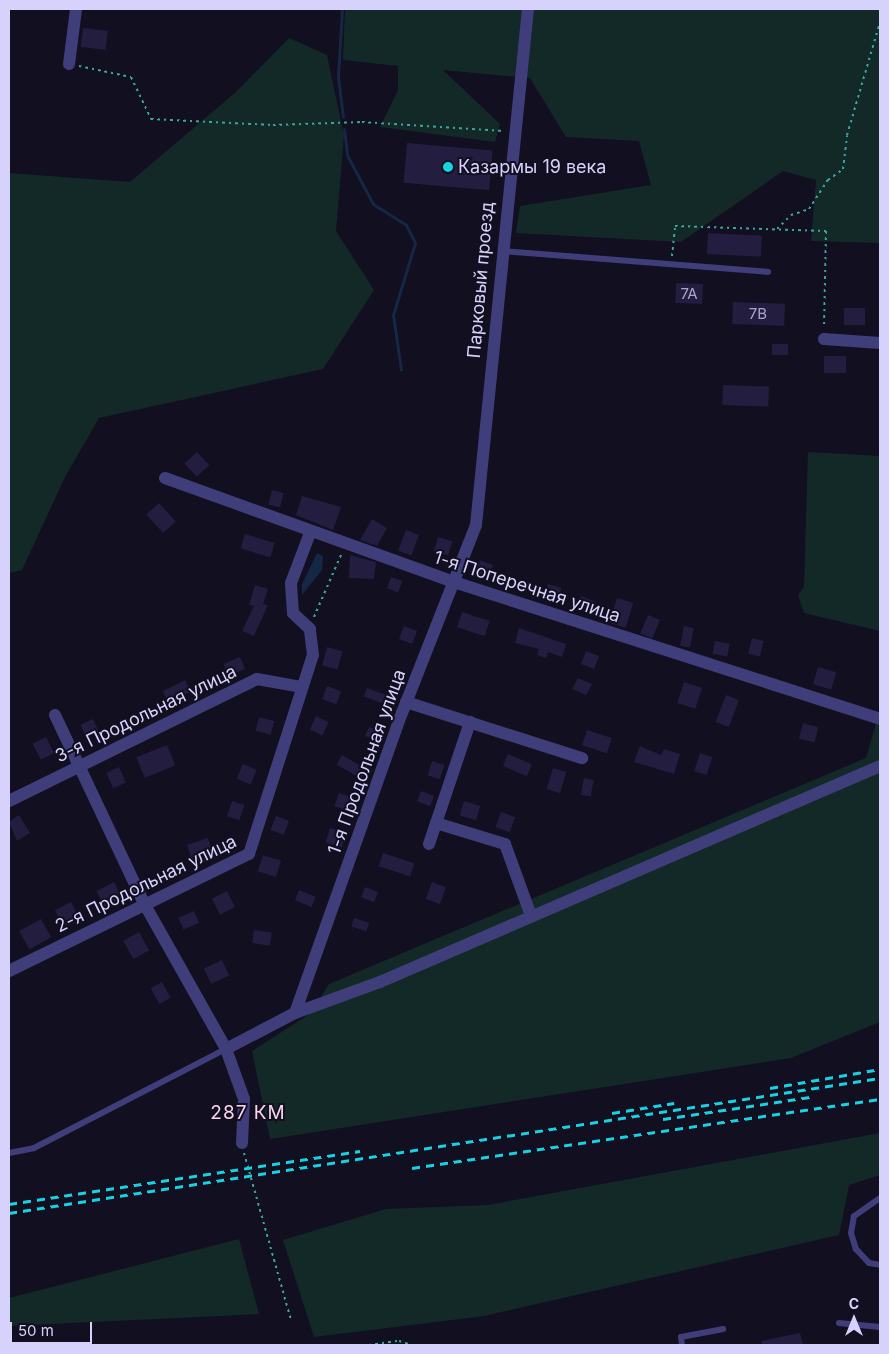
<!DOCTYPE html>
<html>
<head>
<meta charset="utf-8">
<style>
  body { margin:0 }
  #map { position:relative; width:889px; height:1354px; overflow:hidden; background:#110f20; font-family:Inter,sans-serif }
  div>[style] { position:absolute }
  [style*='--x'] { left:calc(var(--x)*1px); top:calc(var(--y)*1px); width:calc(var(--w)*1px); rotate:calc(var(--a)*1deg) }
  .green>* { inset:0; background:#132928 }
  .water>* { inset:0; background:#142845 }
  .stream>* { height:3px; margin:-1.5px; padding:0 1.5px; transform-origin:1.5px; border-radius:1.5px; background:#142845 }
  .building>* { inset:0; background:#231d3f; transform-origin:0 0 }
  .path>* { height:2px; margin-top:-1px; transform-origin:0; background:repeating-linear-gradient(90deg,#39a79e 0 2.5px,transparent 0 6.5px) }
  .lane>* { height:6px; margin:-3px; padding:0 3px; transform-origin:3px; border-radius:3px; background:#3f3e7a }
  .street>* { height:12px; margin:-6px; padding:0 6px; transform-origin:6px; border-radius:6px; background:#3f3e7a }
  .rail>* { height:3px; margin-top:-1.5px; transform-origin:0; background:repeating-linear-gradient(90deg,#16d2e3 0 8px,transparent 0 14px) }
  .dots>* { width:14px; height:14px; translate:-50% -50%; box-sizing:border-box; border:2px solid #110f20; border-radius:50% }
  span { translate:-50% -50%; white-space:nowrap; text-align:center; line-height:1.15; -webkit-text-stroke:4px #110f20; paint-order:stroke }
  .number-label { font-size:15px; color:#a9a5cc }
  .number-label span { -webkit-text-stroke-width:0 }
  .poi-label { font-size:18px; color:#d6d2fb }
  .left { translate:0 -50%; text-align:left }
  .street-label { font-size:18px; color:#d6d2fb }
  .neighbourhood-label { font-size:19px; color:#fbd4ed; letter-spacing:1px }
  .frame { position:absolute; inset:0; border:10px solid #d6d2fb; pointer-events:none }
  .north { position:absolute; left:829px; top:1294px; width:50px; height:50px; -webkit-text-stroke:4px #110f20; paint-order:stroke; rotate:0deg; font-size:14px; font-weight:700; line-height:20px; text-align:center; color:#d6d2fb }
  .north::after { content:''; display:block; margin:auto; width:18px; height:22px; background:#d6d2fb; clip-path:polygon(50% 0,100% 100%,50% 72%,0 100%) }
  .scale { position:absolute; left:10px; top:1322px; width:82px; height:22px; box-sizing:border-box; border:2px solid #d6d2fb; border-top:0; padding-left:6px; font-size:15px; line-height:18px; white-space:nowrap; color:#d6d2fb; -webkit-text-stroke:4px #110f20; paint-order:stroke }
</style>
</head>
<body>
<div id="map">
  <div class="green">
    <div style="clip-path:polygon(345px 9px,880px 9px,880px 243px,811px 241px,816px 180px,783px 171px,681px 242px,516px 233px,520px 206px,651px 185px,639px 141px,566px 137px,530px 78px,443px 70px,500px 124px,495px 142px,380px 127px,398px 90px,398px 66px,343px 60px)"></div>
    <div style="clip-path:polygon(289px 38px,327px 55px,344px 136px,336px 231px,374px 290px,323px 369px,99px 418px,65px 477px,22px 570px,9px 573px,9px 173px,130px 182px,236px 92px)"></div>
    <div style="clip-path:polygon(808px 452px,880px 456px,880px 631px,804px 613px,798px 595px,804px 587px)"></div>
    <div style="clip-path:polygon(880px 710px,880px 1022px,791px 1058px,270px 1139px,252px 1051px,311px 1013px,329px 984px,866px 758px)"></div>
    <div style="clip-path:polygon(880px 1133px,880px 1175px,849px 1185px,839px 1235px,484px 1316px,314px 1337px,283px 1240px,386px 1209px,488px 1205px)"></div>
    <div style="clip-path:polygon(239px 1239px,259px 1314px,9px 1326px,9px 1298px)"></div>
  </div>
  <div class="water">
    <div style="clip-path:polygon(317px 553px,323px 556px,322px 570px,302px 595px,302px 584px)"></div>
  </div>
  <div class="stream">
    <div style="--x:342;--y:9;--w:68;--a:93.4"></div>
    <div style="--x:338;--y:77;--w:40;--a:82.9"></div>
    <div style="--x:344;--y:129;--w:26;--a:83"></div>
    <div style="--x:347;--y:155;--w:55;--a:62"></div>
    <div style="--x:373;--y:204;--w:39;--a:32"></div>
    <div style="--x:406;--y:225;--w:20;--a:63"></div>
    <div style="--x:415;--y:243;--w:75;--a:107"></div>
    <div style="--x:393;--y:315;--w:55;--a:81.6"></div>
  </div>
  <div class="building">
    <div style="left:83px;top:28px;width:25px;height:19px;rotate:7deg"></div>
    <div style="left:407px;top:143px;width:86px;height:40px;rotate:5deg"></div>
    <div style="left:708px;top:233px;width:54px;height:21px;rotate:3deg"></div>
    <div style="left:676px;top:283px;width:27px;height:20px;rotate:2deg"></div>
    <div style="left:733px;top:302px;width:52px;height:22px;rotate:2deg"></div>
    <div style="left:844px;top:308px;width:21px;height:17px"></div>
    <div style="left:772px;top:344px;width:16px;height:11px"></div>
    <div style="left:824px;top:356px;width:22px;height:17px"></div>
    <div style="left:723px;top:385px;width:46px;height:20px;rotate:2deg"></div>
    <div style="left:197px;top:452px;width:18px;height:17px;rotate:47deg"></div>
    <div style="left:272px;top:490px;width:12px;height:15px;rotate:14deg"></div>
    <div style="clip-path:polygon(302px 496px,341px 507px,333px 530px,296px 515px)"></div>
    <div style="left:159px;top:503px;width:25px;height:17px;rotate:48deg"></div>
    <div style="clip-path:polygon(372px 519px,387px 528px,377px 546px,360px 540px)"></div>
    <div style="left:406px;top:530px;width:14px;height:22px;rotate:21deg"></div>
    <div style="left:245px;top:534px;width:31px;height:15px;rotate:17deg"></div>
    <div style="left:438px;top:537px;width:15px;height:15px;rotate:16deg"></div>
    <div style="clip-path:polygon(350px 555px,376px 562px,374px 579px,349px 578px)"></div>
    <div style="left:480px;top:560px;width:14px;height:16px;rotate:21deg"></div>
    <div style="left:391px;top:577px;width:12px;height:12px;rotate:20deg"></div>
    <div style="left:548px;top:584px;width:14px;height:15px;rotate:17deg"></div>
    <div style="clip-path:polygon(255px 585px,268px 589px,263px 604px,268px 605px,254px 636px,242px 631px,254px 606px,249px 605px)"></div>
    <div style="left:581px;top:596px;width:16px;height:13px;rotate:22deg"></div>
    <div style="left:617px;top:598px;width:17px;height:26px;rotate:17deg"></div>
    <div style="left:462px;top:612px;width:29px;height:16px;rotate:18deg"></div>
    <div style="left:648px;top:615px;width:13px;height:20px;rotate:23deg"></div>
    <div style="left:404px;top:626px;width:14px;height:14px;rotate:21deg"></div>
    <div style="left:684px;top:626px;width:10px;height:20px;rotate:11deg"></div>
    <div style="clip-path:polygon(519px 628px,566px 644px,562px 657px,548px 652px,546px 658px,537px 655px,539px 649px,515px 643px)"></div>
    <div style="left:752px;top:638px;width:12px;height:16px;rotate:14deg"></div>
    <div style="left:715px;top:641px;width:15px;height:13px;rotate:11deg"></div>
    <div style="left:327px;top:647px;width:16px;height:19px;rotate:15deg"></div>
    <div style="left:586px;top:651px;width:14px;height:14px;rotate:21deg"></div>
    <div style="left:240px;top:657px;width:13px;height:18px;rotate:67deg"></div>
    <div style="left:818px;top:667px;width:19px;height:18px;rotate:16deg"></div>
    <div style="clip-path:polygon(578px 678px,592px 684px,586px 695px,572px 689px)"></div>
    <div style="left:185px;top:680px;width:13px;height:25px;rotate:63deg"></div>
    <div style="left:684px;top:682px;width:19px;height:22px;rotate:18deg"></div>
    <div style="left:327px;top:686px;width:15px;height:14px;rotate:20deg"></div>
    <div style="left:367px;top:688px;width:30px;height:9px;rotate:20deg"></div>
    <div style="left:726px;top:695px;width:14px;height:29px;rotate:21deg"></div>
    <div style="left:316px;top:716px;width:14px;height:15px;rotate:25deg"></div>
    <div style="left:259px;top:717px;width:16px;height:14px;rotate:15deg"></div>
    <div style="left:93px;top:719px;width:14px;height:14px;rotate:65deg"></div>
    <div style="left:803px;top:723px;width:16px;height:16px;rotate:15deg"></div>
    <div style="clip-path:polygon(369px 727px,381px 731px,378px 741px,365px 736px)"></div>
    <div style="left:587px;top:730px;width:26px;height:16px;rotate:18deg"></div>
    <div style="left:46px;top:737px;width:18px;height:15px;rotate:63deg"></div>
    <div style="left:167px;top:745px;width:22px;height:33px;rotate:68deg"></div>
    <div style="clip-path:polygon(640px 746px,661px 755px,664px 749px,680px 754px,674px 774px,634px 762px)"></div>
    <div style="left:700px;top:753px;width:13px;height:19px;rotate:18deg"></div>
    <div style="left:508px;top:754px;width:26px;height:13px;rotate:23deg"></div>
    <div style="left:342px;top:755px;width:28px;height:11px;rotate:30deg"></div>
    <div style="left:432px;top:761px;width:13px;height:15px;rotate:18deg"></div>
    <div style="left:243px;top:764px;width:15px;height:16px;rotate:23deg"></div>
    <div style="left:119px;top:767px;width:17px;height:14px;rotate:66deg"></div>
    <div style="left:553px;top:768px;width:14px;height:22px;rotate:17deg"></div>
    <div style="left:584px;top:778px;width:10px;height:17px;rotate:11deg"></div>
    <div style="left:421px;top:791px;width:14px;height:11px;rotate:21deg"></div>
    <div style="left:339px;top:793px;width:18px;height:14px;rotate:19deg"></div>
    <div style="left:232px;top:801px;width:13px;height:16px;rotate:18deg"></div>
    <div style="left:464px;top:801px;width:17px;height:15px;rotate:17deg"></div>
    <div style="left:501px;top:812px;width:15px;height:16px;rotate:20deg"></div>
    <div style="clip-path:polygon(19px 815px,30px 833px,17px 841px,9px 822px)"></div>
    <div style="left:276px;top:816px;width:14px;height:15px;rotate:21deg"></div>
    <div style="left:330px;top:828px;width:17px;height:15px;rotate:17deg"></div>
    <div style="left:208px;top:838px;width:22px;height:22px;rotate:72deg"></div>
    <div style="left:383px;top:853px;width:33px;height:14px;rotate:18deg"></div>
    <div style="left:263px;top:855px;width:19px;height:17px;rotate:18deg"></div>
    <div style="left:114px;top:882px;width:18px;height:20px;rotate:63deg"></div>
    <div style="left:432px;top:882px;width:15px;height:18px;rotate:20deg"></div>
    <div style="left:365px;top:887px;width:14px;height:11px;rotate:21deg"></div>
    <div style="left:299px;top:890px;width:18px;height:11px;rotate:22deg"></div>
    <div style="left:227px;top:891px;width:18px;height:17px;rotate:63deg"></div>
    <div style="left:71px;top:902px;width:20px;height:18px;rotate:63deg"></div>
    <div style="left:194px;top:911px;width:13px;height:17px;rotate:67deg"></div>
    <div style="left:354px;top:918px;width:16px;height:9px;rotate:18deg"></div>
    <div style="left:41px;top:919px;width:21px;height:25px;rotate:61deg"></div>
    <div style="left:254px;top:930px;width:18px;height:13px;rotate:9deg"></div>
    <div style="left:139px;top:932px;width:21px;height:18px;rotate:61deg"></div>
    <div style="left:222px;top:960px;width:17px;height:20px;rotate:65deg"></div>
    <div style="left:162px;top:982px;width:18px;height:13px;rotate:61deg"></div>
    <div style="clip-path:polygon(800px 1333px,803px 1345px,762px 1345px,761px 1341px)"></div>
  </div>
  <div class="path">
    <div style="--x:79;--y:66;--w:53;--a:11.9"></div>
    <div style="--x:131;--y:77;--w:47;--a:64.5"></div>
    <div style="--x:151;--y:119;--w:122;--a:2.8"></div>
    <div style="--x:273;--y:125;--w:89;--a:-1.9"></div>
    <div style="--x:362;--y:122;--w:142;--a:3.6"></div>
    <div style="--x:777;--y:229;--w:20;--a:-45"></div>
    <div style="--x:791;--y:215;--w:19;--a:-18"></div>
    <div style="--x:809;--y:209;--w:35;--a:-57"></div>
    <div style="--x:828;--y:180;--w:19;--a:-36"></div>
    <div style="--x:843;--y:169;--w:34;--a:-83"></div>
    <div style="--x:847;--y:135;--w:118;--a:-73.7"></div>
    <div style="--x:672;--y:256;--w:30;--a:-84"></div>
    <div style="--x:675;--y:226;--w:151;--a:1.9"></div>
    <div style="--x:826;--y:231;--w:96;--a:91.2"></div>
    <div style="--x:314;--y:617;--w:68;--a:-66.5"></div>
    <div style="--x:244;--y:1153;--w:173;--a:74.3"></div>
    <div style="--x:369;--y:1345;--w:30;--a:-8"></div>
    <div style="--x:399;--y:1341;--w:13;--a:18"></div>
  </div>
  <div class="lane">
    <div style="--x:503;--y:251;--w:266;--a:4.5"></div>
    <div style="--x:9;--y:1153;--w:25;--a:-11"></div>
    <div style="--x:34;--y:1148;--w:216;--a:-27.3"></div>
    <div style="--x:880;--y:1198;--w:32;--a:145"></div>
    <div style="--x:854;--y:1216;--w:17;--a:100"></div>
    <div style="--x:851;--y:1233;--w:17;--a:73"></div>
    <div style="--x:856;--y:1249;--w:19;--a:47"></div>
    <div style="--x:869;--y:1263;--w:11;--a:10"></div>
    <div style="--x:839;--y:1323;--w:41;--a:5.6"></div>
    <div style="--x:682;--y:1345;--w:8;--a:-97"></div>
    <div style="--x:681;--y:1337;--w:43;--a:-10.8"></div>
  </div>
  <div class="street">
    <div style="--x:69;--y:64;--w:55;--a:-82.7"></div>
    <div style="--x:824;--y:339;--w:56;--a:4.1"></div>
    <div style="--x:165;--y:478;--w:310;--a:19.8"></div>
    <div style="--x:457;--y:583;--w:444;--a:17.8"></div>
    <div style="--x:406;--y:702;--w:185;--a:17.7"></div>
    <div style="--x:55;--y:715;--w:210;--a:64.7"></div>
    <div style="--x:145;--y:905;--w:165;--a:60.6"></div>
    <div style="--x:226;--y:1049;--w:53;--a:70.2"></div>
    <div style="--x:244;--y:1099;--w:44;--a:92.6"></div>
    <div style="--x:9;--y:801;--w:276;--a:-26.2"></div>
    <div style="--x:257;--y:679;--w:46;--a:10.1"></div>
    <div style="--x:436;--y:823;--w:72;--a:16.9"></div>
    <div style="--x:505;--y:844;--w:77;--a:70.1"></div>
    <div style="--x:429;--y:844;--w:129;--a:-71.4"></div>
    <div style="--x:9;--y:971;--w:267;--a:-26"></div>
    <div style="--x:249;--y:854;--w:209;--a:-72.2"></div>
    <div style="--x:313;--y:655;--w:26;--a:-97"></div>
    <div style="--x:310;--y:629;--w:23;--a:-137"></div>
    <div style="--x:293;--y:613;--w:30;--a:-94"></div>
    <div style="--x:291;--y:583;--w:53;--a:-69.2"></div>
    <div style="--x:295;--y:1013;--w:319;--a:-70.4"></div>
    <div style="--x:402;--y:713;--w:202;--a:-68.5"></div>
    <div style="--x:476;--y:525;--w:519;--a:-84.25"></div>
    <div style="--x:226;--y:1049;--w:78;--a:-27.6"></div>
    <div style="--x:295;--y:1013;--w:90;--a:-20"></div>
    <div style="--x:380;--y:982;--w:545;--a:-23.36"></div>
  </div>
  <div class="rail">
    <div style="--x:770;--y:1088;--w:112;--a:-9.8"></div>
    <div style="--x:612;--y:1113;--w:63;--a:-9.2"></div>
    <div style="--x:663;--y:1119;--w:150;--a:-8.5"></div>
    <div style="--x:412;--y:1168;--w:473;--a:-8.4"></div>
    <div style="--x:9;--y:1204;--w:355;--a:-8.6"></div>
    <div style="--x:9;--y:1213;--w:881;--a:-8.81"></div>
  </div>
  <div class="dots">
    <div style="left:448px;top:167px;background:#16d2e3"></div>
  </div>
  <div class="number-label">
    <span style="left:689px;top:294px">7А</span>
    <span style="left:758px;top:314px">7В</span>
  </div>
  <div class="poi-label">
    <span class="left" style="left:458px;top:167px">Казармы 19 века</span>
  </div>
  <div class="street-label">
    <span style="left:481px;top:280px;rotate:-85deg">Парковый проезд</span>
    <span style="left:527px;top:587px;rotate:18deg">1-я Поперечная улица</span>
    <span style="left:146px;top:714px;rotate:-26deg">3-я Продольная улица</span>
    <span style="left:367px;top:762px;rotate:-70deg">1-я Продольная улица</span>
    <span style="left:146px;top:884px;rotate:-26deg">2-я Продольная улица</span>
  </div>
  <div class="neighbourhood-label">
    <span style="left:248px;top:1113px">287 КМ</span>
  </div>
  <div class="frame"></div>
  <div class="north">С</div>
  <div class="scale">50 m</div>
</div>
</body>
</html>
